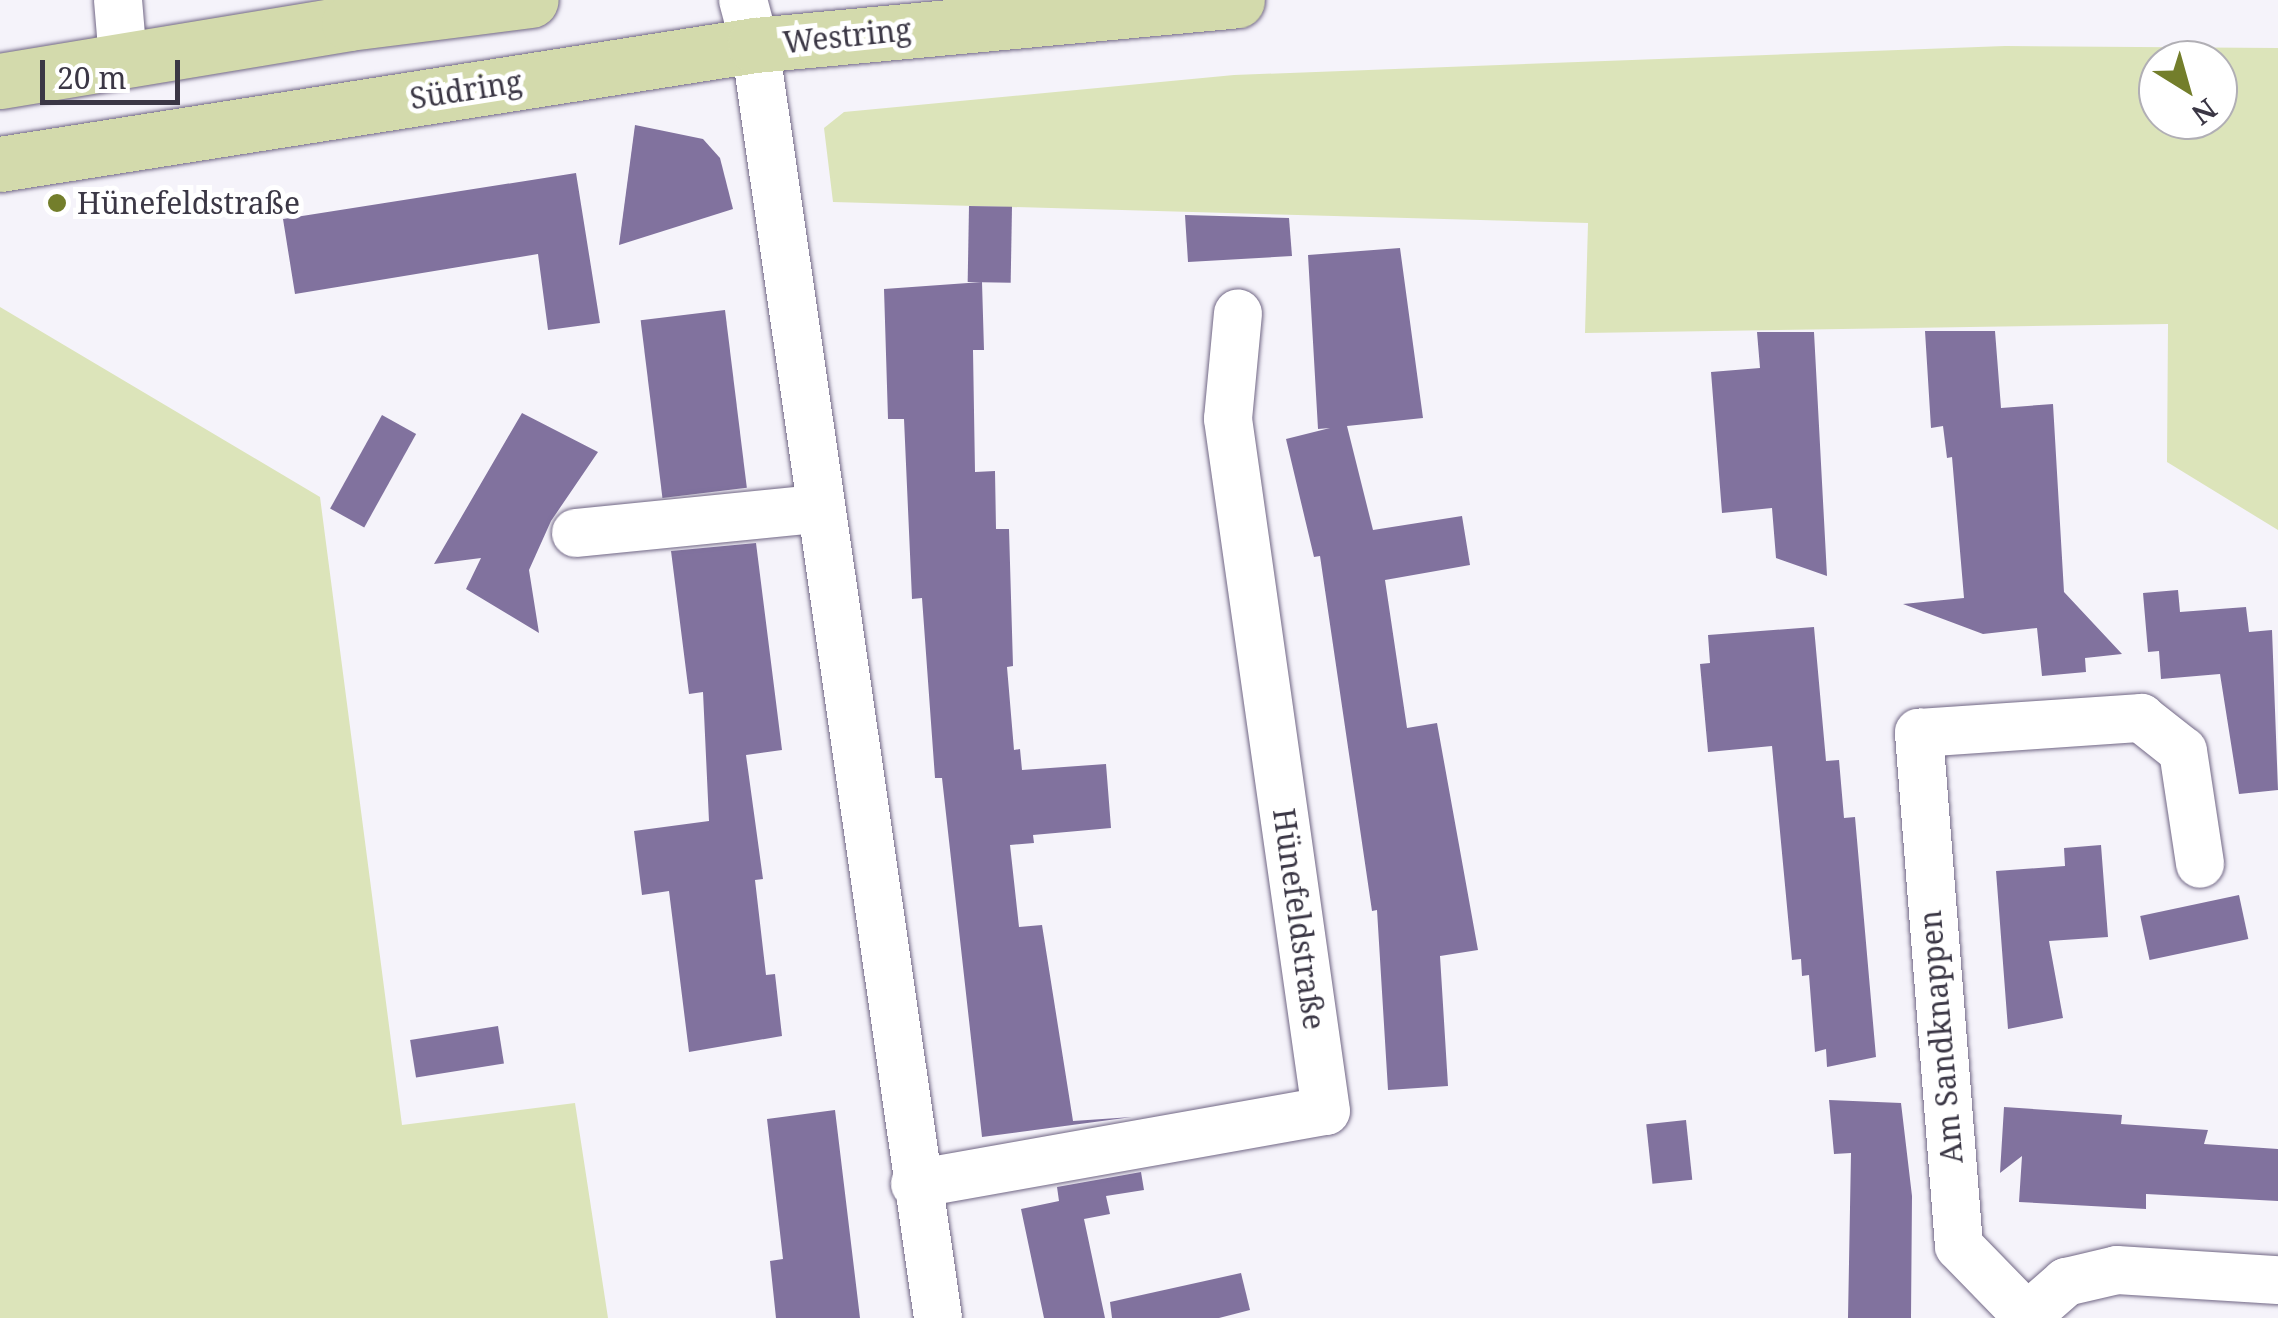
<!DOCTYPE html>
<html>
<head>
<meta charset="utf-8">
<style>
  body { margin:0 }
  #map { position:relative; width:2278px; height:1318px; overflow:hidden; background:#f5f3fa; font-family:"Noto Serif",serif }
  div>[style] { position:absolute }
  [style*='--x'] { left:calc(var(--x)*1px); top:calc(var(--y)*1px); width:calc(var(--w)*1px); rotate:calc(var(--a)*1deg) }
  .green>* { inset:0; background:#dce4ba }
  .building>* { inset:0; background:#81729e; transform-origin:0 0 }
  .roads { filter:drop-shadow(0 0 2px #716785) drop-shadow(0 0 2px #716785) }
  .minor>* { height:48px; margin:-24px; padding:0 24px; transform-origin:24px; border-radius:24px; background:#fff }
  .major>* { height:55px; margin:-27.5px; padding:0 27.5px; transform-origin:27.5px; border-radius:27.5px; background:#d3daac }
  .dots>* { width:28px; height:28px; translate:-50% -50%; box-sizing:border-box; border:5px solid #fff; border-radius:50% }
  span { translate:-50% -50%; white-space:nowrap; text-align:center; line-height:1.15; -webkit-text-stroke:10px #fff; paint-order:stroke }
  .street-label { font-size:30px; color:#3b3745 }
  .poi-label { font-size:30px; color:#3b3745 }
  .left { translate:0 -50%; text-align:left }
  .north { position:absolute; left:2138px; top:40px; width:100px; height:100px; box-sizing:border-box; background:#fff; border:2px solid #b1afb5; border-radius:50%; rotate:143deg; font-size:28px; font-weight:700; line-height:40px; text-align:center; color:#3b3745 }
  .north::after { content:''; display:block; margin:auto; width:35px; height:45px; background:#737e2b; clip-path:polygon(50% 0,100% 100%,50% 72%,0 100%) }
  .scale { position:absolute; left:40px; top:60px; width:140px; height:45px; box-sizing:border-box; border:5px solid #3b3745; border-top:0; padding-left:12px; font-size:30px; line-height:35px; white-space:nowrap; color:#3b3745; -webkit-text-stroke:8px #fff; paint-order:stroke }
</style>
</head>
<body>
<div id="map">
  <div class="green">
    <div style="clip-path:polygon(evenodd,2005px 46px,2278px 48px,2278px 530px,2167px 462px,2168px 324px,1585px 333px,1588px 223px,833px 202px,824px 128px,844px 112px,1234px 75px,2005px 46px,2158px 60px,2218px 60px,2218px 120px,2158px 120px,2158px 60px)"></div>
    <div style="clip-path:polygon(0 307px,320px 497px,402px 1125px,575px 1103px,608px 1318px,0 1318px)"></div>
  </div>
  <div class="building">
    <div style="clip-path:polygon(635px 125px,703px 139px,720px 158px,733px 209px,619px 245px)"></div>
    <div style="clip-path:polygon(576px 173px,600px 323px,548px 330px,538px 254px,295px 294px,283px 219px)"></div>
    <div style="left:969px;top:206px;width:43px;height:76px;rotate:1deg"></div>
    <div style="clip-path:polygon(1185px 215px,1289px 218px,1292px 256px,1188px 262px)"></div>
    <div style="clip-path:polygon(1400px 248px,1423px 418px,1347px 426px,1373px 530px,1462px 516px,1470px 565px,1385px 580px,1407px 728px,1437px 723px,1478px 950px,1440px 956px,1448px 1086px,1388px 1090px,1377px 910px,1372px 911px,1320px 556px,1314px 557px,1286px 439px,1330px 428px,1318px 429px,1308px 255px)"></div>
    <div style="clip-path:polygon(982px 282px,984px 350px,973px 350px,975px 472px,995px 471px,996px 529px,1009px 529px,1013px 666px,1007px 667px,1014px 750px,1020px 749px,1022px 770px,1106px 764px,1111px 828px,1033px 835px,1034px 843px,1010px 845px,1019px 927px,1042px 925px,1073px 1121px,1132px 1117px,982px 1137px,942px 778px,935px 778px,922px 598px,912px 599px,904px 419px,888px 419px,884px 289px)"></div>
    <div style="left:725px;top:310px;width:179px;height:85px;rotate:83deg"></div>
    <div style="clip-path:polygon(1925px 331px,1995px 331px,2001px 408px,2053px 404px,2064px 592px,2122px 654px,2085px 658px,2086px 672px,2042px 676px,2037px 628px,1983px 634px,1903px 604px,1964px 598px,1952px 457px,1947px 458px,1943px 426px,1931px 428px)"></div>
    <div style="clip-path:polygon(1757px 332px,1814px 332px,1827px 576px,1776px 558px,1772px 508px,1722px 513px,1711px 372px,1760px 368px)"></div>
    <div style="clip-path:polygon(522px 413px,598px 452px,551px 521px,529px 570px,539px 633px,466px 589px,481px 558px,434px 564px)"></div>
    <div style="left:382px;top:415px;width:39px;height:107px;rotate:29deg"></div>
    <div style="clip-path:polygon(756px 543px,782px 750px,746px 755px,763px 879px,755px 880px,766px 975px,775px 974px,782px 1036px,689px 1052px,669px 891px,642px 895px,634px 831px,709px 821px,703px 692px,689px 694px,671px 551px)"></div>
    <div style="clip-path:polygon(2178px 590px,2180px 612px,2246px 607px,2249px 632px,2272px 630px,2278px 790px,2239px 794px,2220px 674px,2161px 679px,2159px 651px,2148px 652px,2143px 593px)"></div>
    <div style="clip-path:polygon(1814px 627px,1826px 761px,1839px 760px,1844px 818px,1855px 817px,1876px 1057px,1827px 1067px,1826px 1049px,1815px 1052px,1809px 975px,1802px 976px,1801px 959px,1792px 960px,1772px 746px,1708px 752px,1700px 664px,1710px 663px,1708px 635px)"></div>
    <div style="clip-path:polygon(2101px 845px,2108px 937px,2049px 941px,2063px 1018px,2008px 1029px,1996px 871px,2065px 866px,2064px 848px)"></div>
    <div style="left:2239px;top:895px;width:45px;height:101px;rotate:78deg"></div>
    <div style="left:498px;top:1026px;width:38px;height:89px;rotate:81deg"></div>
    <div style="clip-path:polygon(1829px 1100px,1901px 1103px,1912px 1196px,1911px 1318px,1848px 1318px,1851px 1153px,1834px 1154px)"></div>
    <div style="clip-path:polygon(2004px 1107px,2122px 1115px,2121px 1124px,2208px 1130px,2204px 1144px,2278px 1149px,2278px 1201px,2146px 1194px,2146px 1209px,2019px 1202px,2022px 1156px,2000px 1173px)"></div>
    <div style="clip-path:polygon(835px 1110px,860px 1318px,776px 1318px,770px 1261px,783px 1259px,767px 1119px)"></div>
    <div style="left:1686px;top:1120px;width:60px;height:40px;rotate:84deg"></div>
    <div style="clip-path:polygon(1141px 1172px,1144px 1190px,1106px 1196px,1110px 1214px,1084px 1219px,1105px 1318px,1044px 1318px,1021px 1209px,1059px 1201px,1057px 1187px)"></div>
    <div style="clip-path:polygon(1241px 1273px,1250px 1310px,1219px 1318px,1112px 1318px,1110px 1302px)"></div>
  </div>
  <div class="roads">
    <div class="minor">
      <div style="--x:118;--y:0;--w:60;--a:85.2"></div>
      <div style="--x:743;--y:0;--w:47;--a:75.1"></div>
      <div style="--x:755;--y:45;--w:1286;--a:81.82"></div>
      <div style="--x:576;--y:533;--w:243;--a:-5.7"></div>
      <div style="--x:915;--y:1184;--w:417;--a:-10.1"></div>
      <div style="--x:1326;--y:1111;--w:699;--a:-98.06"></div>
      <div style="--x:1228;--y:419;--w:106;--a:-84.6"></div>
      <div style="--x:2026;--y:1315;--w:96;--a:-134.2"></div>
      <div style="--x:1959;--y:1246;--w:515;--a:-94.46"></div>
      <div style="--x:1919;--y:733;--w:223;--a:-3.9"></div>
      <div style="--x:2141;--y:718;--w:53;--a:38.2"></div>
      <div style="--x:2183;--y:751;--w:114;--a:81.4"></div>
      <div style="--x:2025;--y:1318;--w:55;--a:-41.3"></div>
      <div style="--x:2066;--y:1282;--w:52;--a:-13.2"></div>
      <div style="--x:2117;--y:1270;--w:161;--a:3.6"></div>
    </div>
    <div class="major">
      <div style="--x:0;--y:81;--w:354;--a:-9.4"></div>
      <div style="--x:349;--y:23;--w:183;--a:-7.2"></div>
      <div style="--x:0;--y:164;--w:764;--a:-8.96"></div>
      <div style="--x:755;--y:45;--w:484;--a:-5.3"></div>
    </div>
  </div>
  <div class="dots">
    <div style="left:57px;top:203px;background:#737e2b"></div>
  </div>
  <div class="street-label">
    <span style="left:847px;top:36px;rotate:-6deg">Westring</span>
    <span style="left:466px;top:90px;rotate:-9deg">Südring</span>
    <span style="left:1299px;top:919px;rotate:82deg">Hünefeldstraße</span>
    <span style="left:1941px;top:1037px;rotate:-95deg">Am Sandknappen</span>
  </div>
  <div class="poi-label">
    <span class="left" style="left:77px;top:203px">Hünefeldstraße</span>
  </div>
  <div class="north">N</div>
  <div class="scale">20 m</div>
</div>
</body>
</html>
